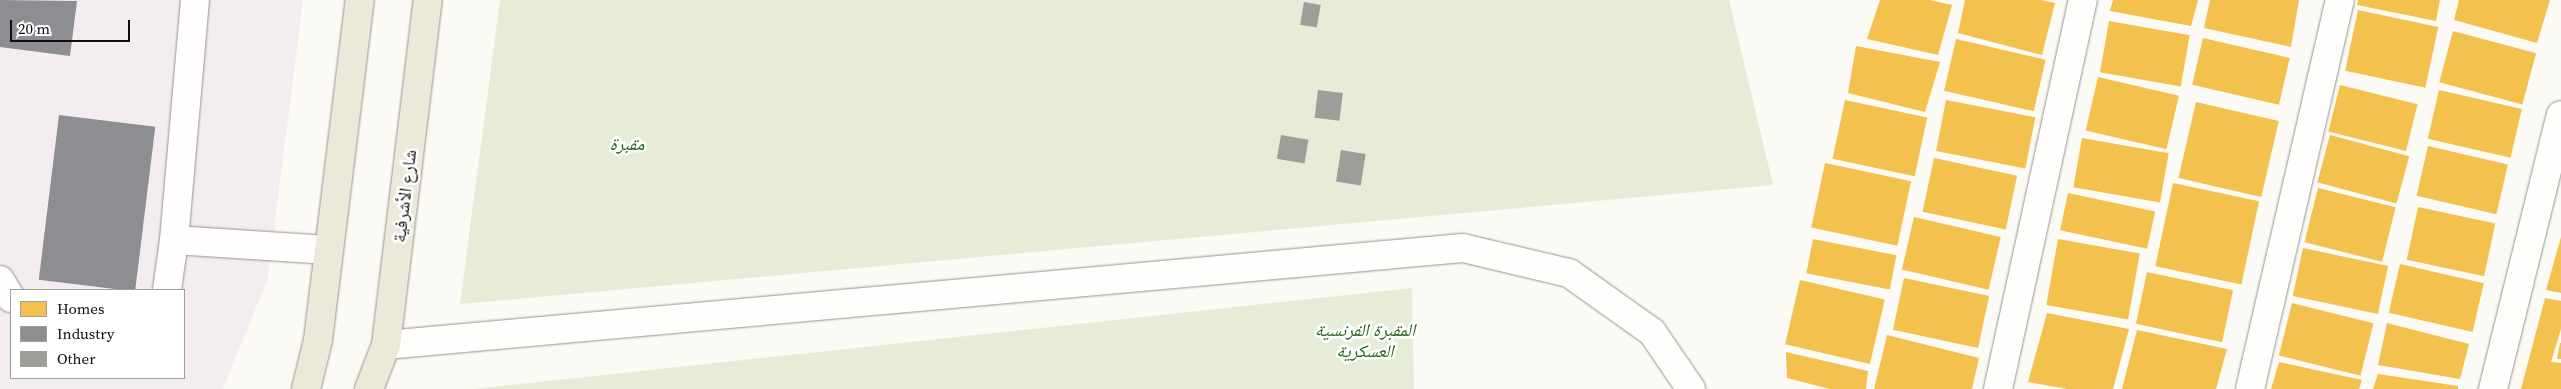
<!DOCTYPE html>
<html>
<head>
<meta charset="utf-8">
<style>
  body { margin:0 }
  #map { position:relative; width:2561px; height:389px; overflow:hidden; background:#fcfaf4; font-family:"Source Serif 4","Noto Naskh Arabic",serif }
  div>[style] { position:absolute }
  [style*='--x'] { left:calc(var(--x)*1px); top:calc(var(--y)*1px); width:calc(var(--w)*1px); rotate:calc(var(--a)*1deg) }
  .industrial>* { inset:0; background:#f3edf0 }
  .cemetery>* { inset:0; background:#e6ecd8 }
  .homes>* { inset:0; background:#f2c14e; transform-origin:0 0 }
  .industry>* { inset:0; background:#8d8d92; transform-origin:0 0 }
  .building>* { inset:0; background:#9f9d99; transform-origin:0 0 }
  .roads { filter:drop-shadow(0 0 1px #959492) drop-shadow(0 0 1px #959492) }
  .minor>* { height:28px; margin:-14px; padding:0 14px; transform-origin:14px; border-radius:14px; background:#fffefd }
  .major>* { height:28px; margin:-14px; padding:0 14px; transform-origin:14px; border-radius:14px; background:#ece8da }
  span { translate:-50% -50%; white-space:nowrap; text-align:center; line-height:1.15; -webkit-text-stroke:5px #fff; paint-order:stroke }
  .park-label { font-size:18px; color:#2a6520; font-style:italic }
  .street-label { font-size:18px; color:#0e0e0e }
  .legend { position:absolute; left:10px; top:289px; width:175px; height:90px; box-sizing:border-box; background:#fff; border:1px solid #9f9f9f; margin:0; padding:6px 9px; list-style:none; font-size:15px; color:#0e0e0e }
  .legend li { display:flex; align-items:center; gap:10px; height:25px }
  .legend b { width:25px; border:1px solid #9f9f9f }
  .scale { position:absolute; left:10px; top:20px; width:120px; height:22px; box-sizing:border-box; border:2px solid #0e0e0e; border-top:0; padding-left:6px; font-size:15px; line-height:18px; white-space:nowrap; color:#0e0e0e; -webkit-text-stroke:4px #fff; paint-order:stroke }
</style>
</head>
<body>
<div id="map">
  <div class="industrial">
    <div style="clip-path:polygon(evenodd,0 0,303px 0,268px 278px,223px 389px,0 389px,0 0,11px 290px,184px 290px,184px 378px,11px 378px,11px 290px)"></div>
  </div>
  <div class="cemetery">
    <div style="clip-path:polygon(500px 0,1729px 0,1773px 185px,460px 304px)"></div>
    <div style="clip-path:polygon(1412px 288px,1414px 389px,474px 389px)"></div>
  </div>
  <div class="homes">
    <div style="clip-path:polygon(1880px 0,1930px 0,1952px 5px,1938px 55px,1867px 39px)"></div>
    <div style="clip-path:polygon(1965px 0,2041px 0,2055px 3px,2042px 55px,1958px 33px)"></div>
    <div style="clip-path:polygon(2113px 0,2198px 0,2191px 26px,2110px 11px)"></div>
    <div style="clip-path:polygon(2210px 0,2299px 0,2291px 47px,2204px 28px)"></div>
    <div style="clip-path:polygon(2358px 0,2440px 0,2436px 21px,2357px 5px)"></div>
    <div style="clip-path:polygon(2459px 0,2550px 0,2537px 43px,2454px 20px)"></div>
    <div style="left:2358px;top:10px;width:82px;height:62px;rotate:12deg"></div>
    <div style="left:2109px;top:21px;width:82px;height:52px;rotate:10deg"></div>
    <div style="left:2453px;top:31px;width:86px;height:53px;rotate:15deg"></div>
    <div style="left:2203px;top:38px;width:89px;height:48px;rotate:13deg"></div>
    <div style="left:1956px;top:39px;width:92px;height:53px;rotate:13deg"></div>
    <div style="clip-path:polygon(1856px 46px,1940px 62px,1925px 112px,1848px 93px)"></div>
    <div style="left:2098px;top:77px;width:83px;height:55px;rotate:13deg"></div>
    <div style="left:2340px;top:85px;width:80px;height:48px;rotate:14deg"></div>
    <div style="left:2439px;top:90px;width:85px;height:50px;rotate:13deg"></div>
    <div style="left:1845px;top:100px;width:84px;height:60px;rotate:12deg"></div>
    <div style="left:1946px;top:100px;width:91px;height:52px;rotate:11deg"></div>
    <div style="left:2196px;top:102px;width:85px;height:78px;rotate:13deg"></div>
    <div style="left:2330px;top:135px;width:82px;height:49px;rotate:15deg"></div>
    <div style="left:2082px;top:138px;width:88px;height:50px;rotate:10deg"></div>
    <div style="left:2428px;top:146px;width:82px;height:51px;rotate:13deg"></div>
    <div style="left:1934px;top:158px;width:85px;height:55px;rotate:12deg"></div>
    <div style="left:1825px;top:163px;width:88px;height:66px;rotate:12deg"></div>
    <div style="left:2173px;top:183px;width:88px;height:85px;rotate:12deg"></div>
    <div style="left:2318px;top:188px;width:80px;height:56px;rotate:14deg"></div>
    <div style="left:2068px;top:193px;width:89px;height:38px;rotate:12deg"></div>
    <div style="left:2418px;top:207px;width:79px;height:54px;rotate:12deg"></div>
    <div style="left:1914px;top:217px;width:89px;height:54px;rotate:13deg"></div>
    <div style="clip-path:polygon(2561px 237px,2561px 293px,2546px 290px)"></div>
    <div style="left:1813px;top:239px;width:85px;height:35px;rotate:11deg"></div>
    <div style="left:2058px;top:239px;width:83px;height:67px;rotate:10deg"></div>
    <div style="left:2303px;top:248px;width:87px;height:49px;rotate:12deg"></div>
    <div style="left:2400px;top:264px;width:86px;height:50px;rotate:13deg"></div>
    <div style="left:2147px;top:272px;width:88px;height:53px;rotate:12deg"></div>
    <div style="left:1904px;top:278px;width:87px;height:53px;rotate:12deg"></div>
    <div style="left:1800px;top:280px;width:87px;height:66px;rotate:13deg"></div>
    <div style="clip-path:polygon(2545px 298px,2561px 301px,2561px 329px,2551px 362px,2561px 363px,2561px 389px,2521px 389px)"></div>
    <div style="left:2292px;top:303px;width:84px;height:54px;rotate:14deg"></div>
    <div style="clip-path:polygon(2047px 313px,2129px 329px,2113px 389px,2067px 389px,2028px 382px)"></div>
    <div style="clip-path:polygon(2387px 323px,2469px 344px,2460px 379px,2378px 365px)"></div>
    <div style="clip-path:polygon(2137px 330px,2227px 349px,2216px 389px,2122px 389px)"></div>
    <div style="clip-path:polygon(1887px 335px,1979px 358px,1972px 389px,1874px 389px)"></div>
    <div style="clip-path:polygon(2560px 343px,2561px 343px,2561px 359px,2557px 359px)"></div>
    <div style="clip-path:polygon(1786px 352px,1868px 371px,1866px 389px,1830px 389px,1787px 378px)"></div>
    <div style="clip-path:polygon(2279px 362px,2362px 380px,2359px 389px,2271px 389px)"></div>
    <div style="clip-path:polygon(2378px 374px,2458px 386px,2458px 389px,2373px 389px)"></div>
  </div>
  <div class="industry">
    <div style="clip-path:polygon(0 0,77px 1px,70px 56px,0 47px)"></div>
    <div style="left:59px;top:115px;width:97px;height:166px;rotate:7deg"></div>
  </div>
  <div class="building">
    <div style="left:1304px;top:2px;width:17px;height:23px;rotate:10deg"></div>
    <div style="left:1318px;top:90px;width:25px;height:28px;rotate:7deg"></div>
    <div style="left:1281px;top:135px;width:28px;height:24px;rotate:10deg"></div>
    <div style="left:1341px;top:150px;width:25px;height:32px;rotate:9deg"></div>
  </div>
  <div class="roads">
    <div class="minor">
      <div style="--x:174;--y:240;--w:155;--a:3.7"></div>
      <div style="--x:0;--y:280;--w:21;--a:59"></div>
      <div style="--x:167;--y:290;--w:50;--a:-82"></div>
      <div style="--x:174;--y:240;--w:241;--a:-85"></div>
      <div style="--x:386;--y:345;--w:1081;--a:-5.15"></div>
      <div style="--x:1463;--y:248;--w:109;--a:13.3"></div>
      <div style="--x:1569;--y:273;--w:102;--a:35.4"></div>
      <div style="--x:1652;--y:332;--w:69;--a:55.6"></div>
      <div style="--x:1998;--y:389;--w:398;--a:-77.7"></div>
      <div style="--x:2250;--y:389;--w:399;--a:-77"></div>
      <div style="--x:2493;--y:389;--w:282;--a:-76.1"></div>
    </div>
    <div class="major">
      <div style="--x:306;--y:389;--w:50;--a:-76.2"></div>
      <div style="--x:318;--y:340;--w:343;--a:-83"></div>
      <div style="--x:369;--y:389;--w:47;--a:-68.9"></div>
      <div style="--x:386;--y:345;--w:348;--a:-83.1"></div>
    </div>
  </div>
  <div class="park-label">
    <span style="left:627px;top:144px">مقبرة</span>
    <span style="left:1365px;top:341px">المقبرة الفرنسية<br>العسكرية</span>
  </div>
  <div class="street-label">
    <span style="left:405px;top:196px;rotate:-83deg">شارع الأشرفية</span>
  </div>
  <ul class="legend">
  <li><b style="height:14px;background:#f2c14e"></b>Homes</li>
  <li><b style="height:14px;background:#8d8d92"></b>Industry</li>
  <li><b style="height:14px;background:#9f9d99"></b>Other</li>
  </ul>
  <div class="scale">20 m</div>
</div>
</body>
</html>
